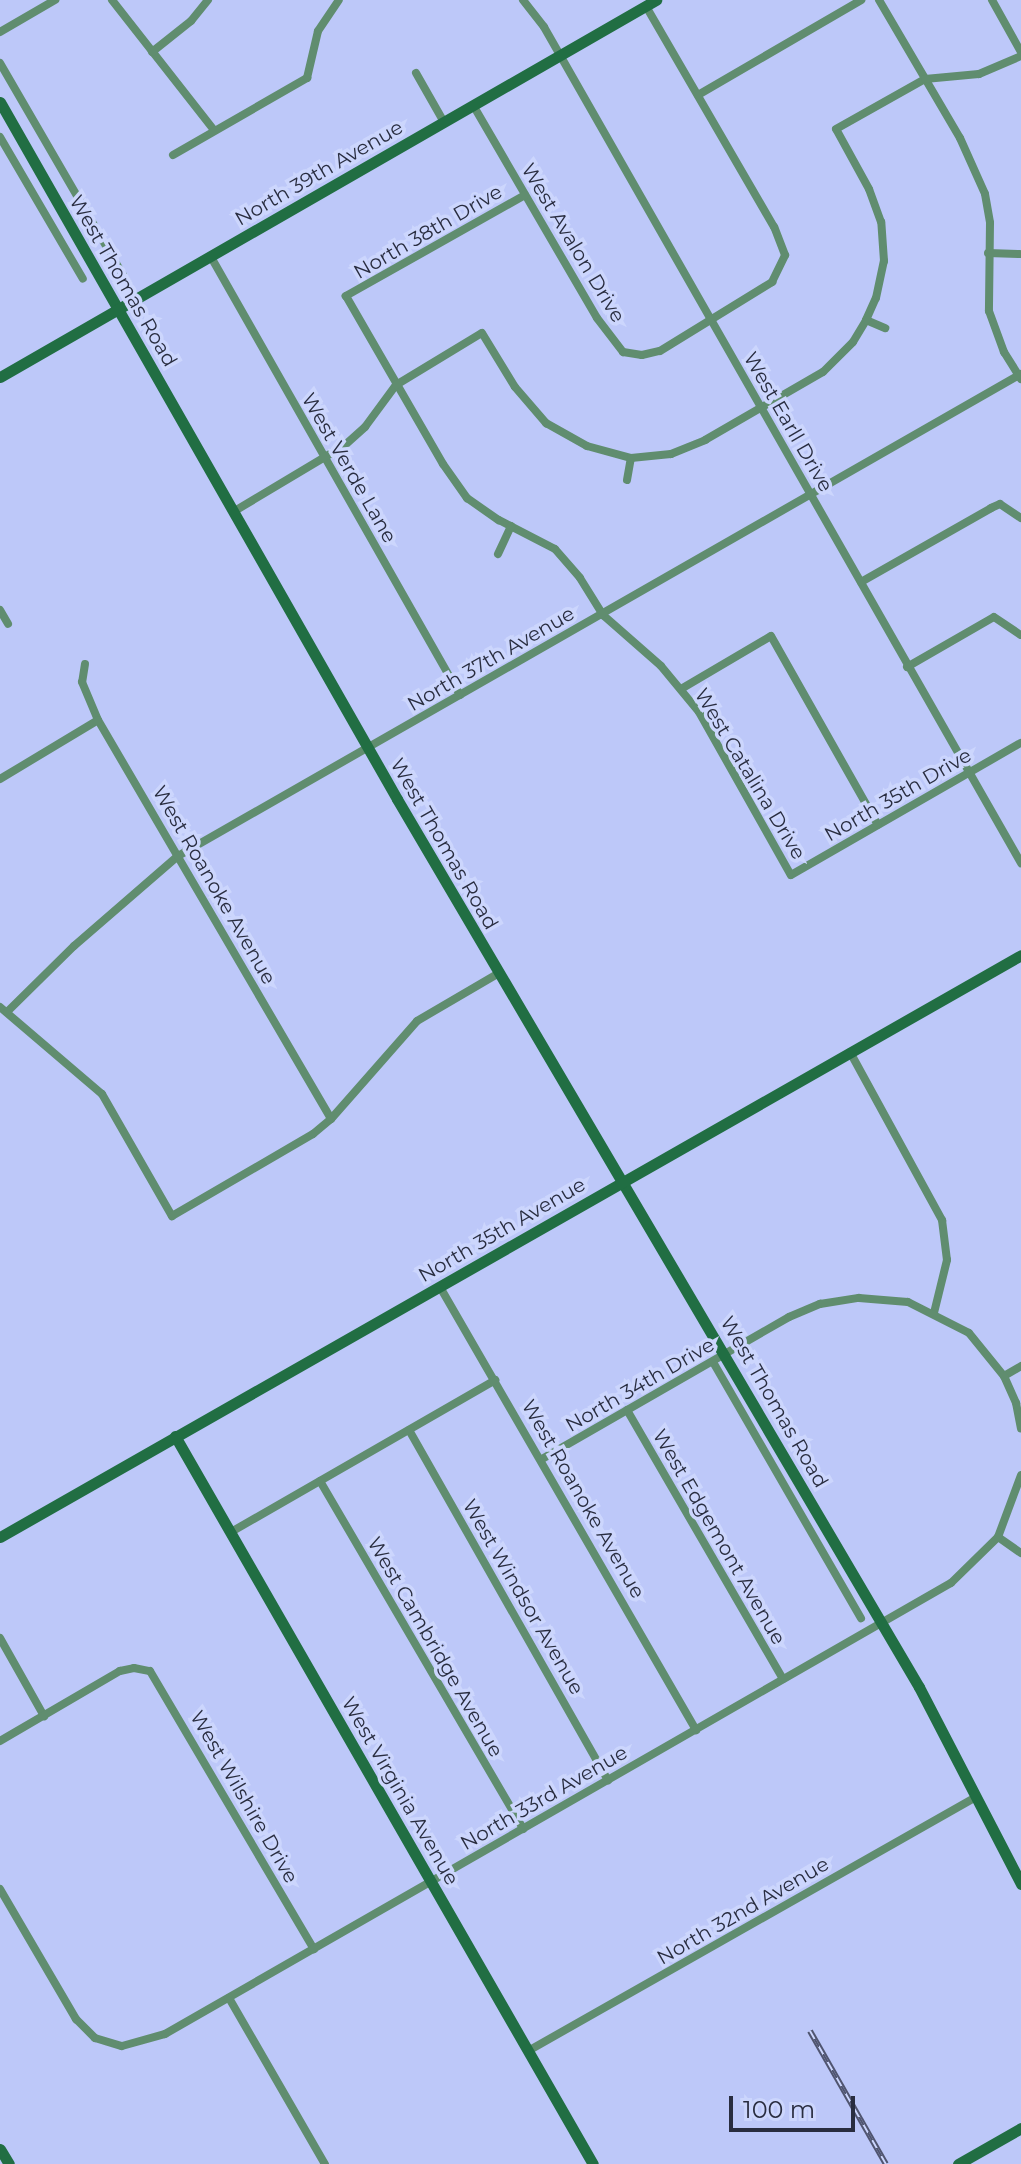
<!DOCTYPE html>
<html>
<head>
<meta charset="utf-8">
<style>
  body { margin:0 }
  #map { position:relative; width:1021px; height:2164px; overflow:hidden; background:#bdc8f9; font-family:Montserrat,sans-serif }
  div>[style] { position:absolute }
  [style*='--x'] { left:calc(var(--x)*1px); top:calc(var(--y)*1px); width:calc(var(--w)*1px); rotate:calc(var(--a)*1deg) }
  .street>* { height:8px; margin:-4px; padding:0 4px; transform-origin:4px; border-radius:4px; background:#608d6f }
  .secondary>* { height:11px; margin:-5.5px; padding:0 5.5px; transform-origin:5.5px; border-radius:5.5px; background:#216e43 }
  .rail>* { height:6px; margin-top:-3px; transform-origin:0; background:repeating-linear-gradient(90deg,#ccd6fd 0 9px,#505570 0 18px); box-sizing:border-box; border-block:2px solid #505570 }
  span { translate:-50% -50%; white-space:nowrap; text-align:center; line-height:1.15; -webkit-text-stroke:7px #ccd6fd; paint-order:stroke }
  .street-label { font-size:20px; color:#292d40 }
  .scale { position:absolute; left:729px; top:2096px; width:126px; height:36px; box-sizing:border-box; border:4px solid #292d40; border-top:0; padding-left:10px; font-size:24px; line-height:28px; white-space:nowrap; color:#292d40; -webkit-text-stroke:6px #ccd6fd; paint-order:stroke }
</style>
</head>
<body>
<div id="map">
  <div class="street">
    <div style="--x:112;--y:0;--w:165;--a:51.9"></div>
    <div style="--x:523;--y:0;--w:34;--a:52"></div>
    <div style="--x:544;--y:27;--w:963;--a:60.29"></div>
    <div style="--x:879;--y:0;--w:160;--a:59.6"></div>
    <div style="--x:960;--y:138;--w:61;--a:65.9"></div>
    <div style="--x:985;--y:194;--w:29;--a:80"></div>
    <div style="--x:990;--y:223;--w:88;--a:90.7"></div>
    <div style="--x:989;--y:311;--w:44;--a:69.9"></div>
    <div style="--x:1004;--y:352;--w:32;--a:58"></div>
    <div style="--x:992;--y:0;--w:60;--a:60.9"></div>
    <div style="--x:0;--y:32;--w:64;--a:-30.2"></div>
    <div style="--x:152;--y:52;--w:50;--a:-38.5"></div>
    <div style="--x:191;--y:21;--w:27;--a:-51"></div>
    <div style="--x:0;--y:63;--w:255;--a:59.9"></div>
    <div style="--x:416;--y:73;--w:56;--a:60.3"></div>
    <div style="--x:698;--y:95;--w:189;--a:-30.2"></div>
    <div style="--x:473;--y:105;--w:246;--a:59.8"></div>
    <div style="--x:597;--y:318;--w:43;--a:52.6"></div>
    <div style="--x:623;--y:352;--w:19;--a:9"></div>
    <div style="--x:642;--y:355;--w:18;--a:-13"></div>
    <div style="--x:660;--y:351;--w:132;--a:-31.6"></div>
    <div style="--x:772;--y:282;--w:30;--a:-64"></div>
    <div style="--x:785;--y:255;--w:30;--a:-111"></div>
    <div style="--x:774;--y:227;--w:255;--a:-120.1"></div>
    <div style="--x:0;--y:137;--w:164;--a:59.7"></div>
    <div style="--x:173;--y:155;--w:155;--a:-29.9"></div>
    <div style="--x:307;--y:78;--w:48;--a:-76.8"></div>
    <div style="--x:318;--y:31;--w:37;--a:-56"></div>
    <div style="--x:525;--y:195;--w:206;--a:150.6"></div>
    <div style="--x:346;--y:296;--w:194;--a:60"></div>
    <div style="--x:443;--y:464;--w:42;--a:54.8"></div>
    <div style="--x:467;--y:498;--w:39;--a:35"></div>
    <div style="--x:499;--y:520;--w:63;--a:27.4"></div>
    <div style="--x:555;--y:549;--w:38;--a:49"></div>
    <div style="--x:580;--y:578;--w:44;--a:58.1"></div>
    <div style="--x:603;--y:615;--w:77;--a:41.3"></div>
    <div style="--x:661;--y:666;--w:60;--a:50.4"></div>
    <div style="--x:699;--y:712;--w:187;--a:60.6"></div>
    <div style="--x:791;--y:875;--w:265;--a:-29.9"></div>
    <div style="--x:988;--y:253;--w:32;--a:2"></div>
    <div style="--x:211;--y:257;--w:504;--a:60.38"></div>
    <div style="--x:866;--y:320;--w:21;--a:23"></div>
    <div style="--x:627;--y:480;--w:22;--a:-80"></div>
    <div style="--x:233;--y:512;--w:131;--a:-30.9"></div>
    <div style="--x:345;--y:445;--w:27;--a:-42"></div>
    <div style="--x:365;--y:427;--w:52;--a:-53.6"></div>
    <div style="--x:396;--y:385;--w:100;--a:-31.2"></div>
    <div style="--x:482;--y:333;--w:63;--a:58.6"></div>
    <div style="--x:515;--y:387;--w:48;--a:49.3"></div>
    <div style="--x:546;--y:423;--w:47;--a:29.3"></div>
    <div style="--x:587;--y:446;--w:46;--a:15.3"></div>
    <div style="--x:631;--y:458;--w:40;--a:-5.7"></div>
    <div style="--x:671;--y:454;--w:37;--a:-22"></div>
    <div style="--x:705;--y:440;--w:136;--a:-30"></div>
    <div style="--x:823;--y:372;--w:42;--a:-45"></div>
    <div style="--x:853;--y:342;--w:26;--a:-59"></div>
    <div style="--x:866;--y:320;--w:24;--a:-66"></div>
    <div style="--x:876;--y:298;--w:38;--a:-78"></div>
    <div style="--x:884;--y:261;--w:39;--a:-94"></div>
    <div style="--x:881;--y:222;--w:35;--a:-110"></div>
    <div style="--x:869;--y:189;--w:68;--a:-118.8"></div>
    <div style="--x:836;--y:129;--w:102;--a:-29.3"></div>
    <div style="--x:925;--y:79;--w:54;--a:-5.3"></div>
    <div style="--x:979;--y:74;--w:46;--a:-23.2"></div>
    <div style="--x:498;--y:554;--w:31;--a:-65"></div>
    <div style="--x:861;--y:582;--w:150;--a:-29.6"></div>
    <div style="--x:991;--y:508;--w:10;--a:-24"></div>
    <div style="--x:1000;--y:504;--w:25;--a:34"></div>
    <div style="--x:0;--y:610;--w:16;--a:60"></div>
    <div style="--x:85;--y:664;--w:18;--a:99"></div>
    <div style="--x:82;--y:682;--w:41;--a:67.2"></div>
    <div style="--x:98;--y:720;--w:462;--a:59.7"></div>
    <div style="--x:907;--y:667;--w:100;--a:-29.9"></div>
    <div style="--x:994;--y:617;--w:32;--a:34"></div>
    <div style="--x:681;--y:689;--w:104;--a:-30.5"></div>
    <div style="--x:771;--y:636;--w:217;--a:60.5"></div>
    <div style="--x:0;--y:779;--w:114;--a:-31"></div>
    <div style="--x:0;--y:1007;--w:134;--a:40.5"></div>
    <div style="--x:102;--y:1094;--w:141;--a:60.2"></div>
    <div style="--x:172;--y:1216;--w:163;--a:-30.2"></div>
    <div style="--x:313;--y:1134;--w:23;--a:-40"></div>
    <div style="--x:331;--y:1119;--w:130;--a:-48.7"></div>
    <div style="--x:417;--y:1021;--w:95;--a:-30.3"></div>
    <div style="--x:7;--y:1012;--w:94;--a:-44.6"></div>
    <div style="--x:74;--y:946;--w:138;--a:-40.9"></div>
    <div style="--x:178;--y:856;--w:971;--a:-29.76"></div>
    <div style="--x:850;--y:1052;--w:192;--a:61.3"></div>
    <div style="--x:942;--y:1220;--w:40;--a:82.9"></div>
    <div style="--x:947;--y:1260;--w:55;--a:103.8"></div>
    <div style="--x:440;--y:1287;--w:512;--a:59.98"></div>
    <div style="--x:713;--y:1362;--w:296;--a:60"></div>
    <div style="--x:1004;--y:1376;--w:20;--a:-30"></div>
    <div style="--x:627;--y:1410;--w:311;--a:59.9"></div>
    <div style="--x:409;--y:1430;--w:403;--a:60.4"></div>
    <div style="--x:542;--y:1459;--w:285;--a:-29.9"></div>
    <div style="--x:789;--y:1317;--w:34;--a:-23"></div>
    <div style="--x:820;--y:1304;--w:39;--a:-9"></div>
    <div style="--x:859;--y:1298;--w:49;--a:4.7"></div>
    <div style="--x:908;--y:1302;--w:68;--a:26.9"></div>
    <div style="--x:969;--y:1333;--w:55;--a:50.9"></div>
    <div style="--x:1004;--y:1376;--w:30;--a:66"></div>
    <div style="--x:1016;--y:1403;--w:26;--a:79"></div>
    <div style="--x:320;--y:1481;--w:403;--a:59.7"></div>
    <div style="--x:231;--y:1532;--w:305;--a:-29.9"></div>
    <div style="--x:998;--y:1537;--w:28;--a:35"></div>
    <div style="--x:0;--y:1638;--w:90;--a:60.6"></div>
    <div style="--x:0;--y:1741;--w:139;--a:-30.3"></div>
    <div style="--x:120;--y:1671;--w:14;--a:-12"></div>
    <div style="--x:134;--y:1668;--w:16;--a:11"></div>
    <div style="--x:150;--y:1671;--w:323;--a:59.5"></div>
    <div style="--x:0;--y:1889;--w:151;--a:59.7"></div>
    <div style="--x:76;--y:2019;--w:27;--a:45"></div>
    <div style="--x:95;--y:2038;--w:28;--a:17"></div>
    <div style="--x:122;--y:2046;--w:45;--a:-15.6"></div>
    <div style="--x:165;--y:2034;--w:906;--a:-29.85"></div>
    <div style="--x:951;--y:1583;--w:66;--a:-44.4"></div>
    <div style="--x:998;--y:1537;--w:66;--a:-69.6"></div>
    <div style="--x:229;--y:1998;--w:192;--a:60"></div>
    <div style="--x:528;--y:2051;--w:513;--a:-29.56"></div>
  </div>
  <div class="secondary">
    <div style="--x:0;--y:102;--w:802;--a:60.33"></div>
    <div style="--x:397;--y:799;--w:1030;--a:59.55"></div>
    <div style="--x:919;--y:1687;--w:222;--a:62.6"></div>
    <div style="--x:0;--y:377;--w:757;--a:-29.89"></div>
    <div style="--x:175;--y:1436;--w:839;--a:60.14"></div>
    <div style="--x:0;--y:1537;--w:1175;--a:-29.68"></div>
    <div style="--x:0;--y:2149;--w:17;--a:59"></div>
    <div style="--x:958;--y:2164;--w:73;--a:-29.7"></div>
  </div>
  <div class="rail">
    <div style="--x:810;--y:2031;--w:153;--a:60.3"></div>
  </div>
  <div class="street-label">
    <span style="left:319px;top:173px;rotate:-30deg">North 39th Avenue</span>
    <span style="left:428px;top:232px;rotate:-30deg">North 38th Drive</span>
    <span style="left:573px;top:243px;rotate:59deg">West Avalon Drive</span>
    <span style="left:123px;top:281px;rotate:60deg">West Thomas Road</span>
    <span style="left:788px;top:422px;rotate:60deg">West Earll Drive</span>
    <span style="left:349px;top:468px;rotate:60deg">West Verde Lane</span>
    <span style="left:491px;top:659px;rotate:-30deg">North 37th Avenue</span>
    <span style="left:750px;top:774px;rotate:59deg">West Catalina Drive</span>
    <span style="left:898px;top:795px;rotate:-30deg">North 35th Drive</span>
    <span style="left:444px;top:844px;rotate:60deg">West Thomas Road</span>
    <span style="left:214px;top:885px;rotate:60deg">West Roanoke Avenue</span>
    <span style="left:502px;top:1230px;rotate:-30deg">North 35th Avenue</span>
    <span style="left:640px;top:1385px;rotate:-30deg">North 34th Drive</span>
    <span style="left:774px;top:1402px;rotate:60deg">West Thomas Road</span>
    <span style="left:583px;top:1499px;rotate:60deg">West Roanoke Avenue</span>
    <span style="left:719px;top:1537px;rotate:60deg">West Edgemont Avenue</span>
    <span style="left:523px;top:1597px;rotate:60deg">West Windsor Avenue</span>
    <span style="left:435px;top:1647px;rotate:60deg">West Cambridge Avenue</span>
    <span style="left:400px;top:1791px;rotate:60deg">West Virginia Avenue</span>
    <span style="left:244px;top:1797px;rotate:60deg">West Wilshire Drive</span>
    <span style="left:544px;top:1798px;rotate:-30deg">North 33rd Avenue</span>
    <span style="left:743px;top:1911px;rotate:-30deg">North 32nd Avenue</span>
  </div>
  <div class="scale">100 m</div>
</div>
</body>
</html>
